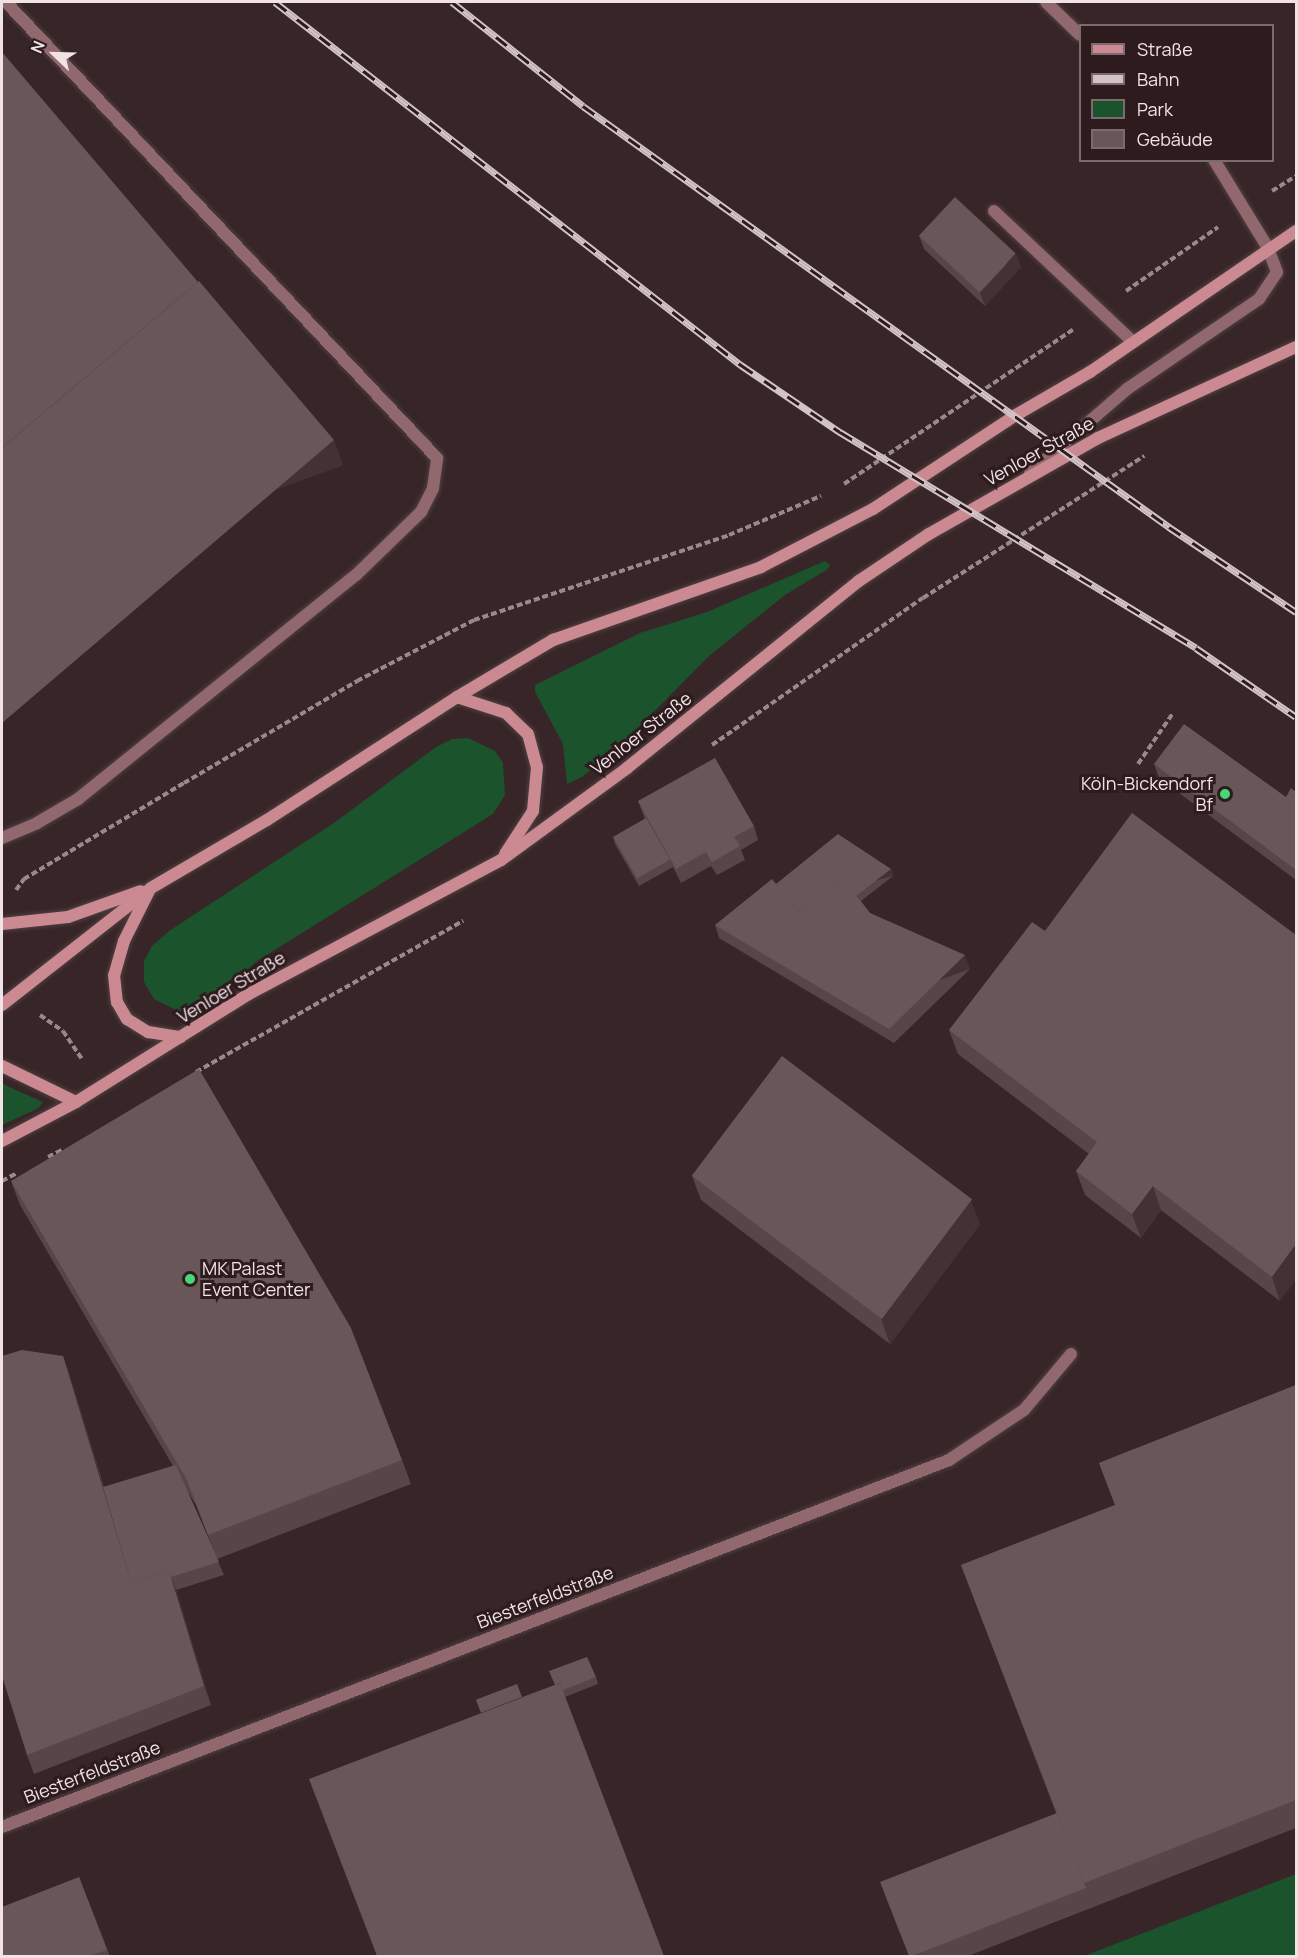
<!DOCTYPE html>
<html>
<head>
<meta charset="utf-8">
<style>
  body { margin:0 }
  #map { position:relative; width:1298px; height:1958px; overflow:hidden; background:#372527; font-family:Manrope,sans-serif }
  div>[style] { position:absolute }
  [style*='--x'] { left:calc(var(--x)*1px); top:calc(var(--y)*1px); width:calc(var(--w)*1px); rotate:calc(var(--a)*1deg) }
  .green>* { inset:0; background:#1b532d }
  .path>* { height:4px; margin-top:-2px; transform-origin:0; background:repeating-linear-gradient(90deg,#99898b 0 6px,transparent 0 9px) }
  .roads { filter:drop-shadow(0 0 2px #514042) drop-shadow(0 0 2px #514042) }
  .lane>* { height:12px; margin:-6px; padding:0 6px; transform-origin:6px; border-radius:6px; background:#91686d }
  .street>* { height:12px; margin:-6px; padding:0 6px; transform-origin:6px; border-radius:6px; background:#91686d }
  .secondary>* { height:12px; margin:-6px; padding:0 6px; transform-origin:6px; border-radius:6px; background:#cb8992 }
  .rail>* { height:7px; margin-top:-3.5px; transform-origin:0; background:repeating-linear-gradient(90deg,#2d1b1e 0 14px,#d2c4c6 0 28px); box-sizing:border-box; border-block:2px solid #d2c4c6 }
  .wall>* { inset:0; background:#584548 }
  .shaded-wall>* { inset:0; background:#443134; transform-origin:0 0 }
  .building>* { inset:0; background:#695659; transform-origin:0 0 }
  .dots>* { width:16px; height:16px; translate:-50% -50%; box-sizing:border-box; border:3px solid #2d1b1e; border-radius:50% }
  span { translate:-50% -50%; white-space:nowrap; text-align:center; line-height:1.15; -webkit-text-stroke:6px #2d1b1e; paint-order:stroke }
  .street-label { font-size:18px; color:#f0e3e5 }
  .poi-label { font-size:18px; color:#f0e3e5 }
  .right { translate:-100% -50%; text-align:right }
  .left { translate:0 -50%; text-align:left }
  .frame { position:absolute; inset:0; border:3px solid #f0e3e5; pointer-events:none }
  .legend { position:absolute; left:1079px; top:24px; width:195px; height:138px; box-sizing:border-box; background:#2d1b1e; border:2px solid #7b6b6e; margin:0; padding:8px 10px; list-style:none; font-size:18px; color:#f0e3e5 }
  .legend li { display:flex; align-items:center; gap:12px; height:30px }
  .legend b { width:30px; border:2px solid #7b6b6e }
  .north { position:absolute; left:24px; top:24px; width:60px; height:60px; -webkit-text-stroke:4px #2d1b1e; paint-order:stroke; rotate:293deg; font-size:16px; font-weight:700; line-height:24px; text-align:center; color:#f0e3e5 }
  .north::after { content:''; display:block; margin:auto; width:21px; height:27px; background:#f0e3e5; clip-path:polygon(50% 0,100% 100%,50% 72%,0 100%) }
</style>
</head>
<body>
<div id="map">
  <div class="green">
    <div style="clip-path:polygon(825px 561px,830px 565px,828px 569px,785px 595px,709px 656px,627px 739px,582px 777px,567px 784px,563px 744px,535px 692px,535px 685px,640px 633px,707px 612px)"></div>
    <div style="clip-path:polygon(468px 738px,495px 751px,503px 763px,505px 795px,493px 814px,257px 961px,205px 1007px,178px 1011px,154px 999px,144px 982px,144px 961px,152px 946px,169px 931px,334px 823px,436px 747px,452px 739px)"></div>
    <div style="clip-path:polygon(2px 1083px,11px 1088px,43px 1102px,39px 1108px,2px 1125px)"></div>
    <div style="clip-path:polygon(1296px 1874px,1296px 1956px,1084px 1956px)"></div>
  </div>
  <div class="path">
    <div style="--x:1272;--y:191;--w:28;--a:-32"></div>
    <div style="--x:1126;--y:291;--w:112;--a:-34.8"></div>
    <div style="--x:844;--y:484;--w:277;--a:-34"></div>
    <div style="--x:712;--y:745;--w:257;--a:-34.9"></div>
    <div style="--x:923;--y:598;--w:263;--a:-32.7"></div>
    <div style="--x:1138;--y:764;--w:62;--a:-55.5"></div>
    <div style="--x:16;--y:890;--w:14;--a:-54"></div>
    <div style="--x:24;--y:879;--w:187;--a:-31"></div>
    <div style="--x:184;--y:783;--w:201;--a:-30.5"></div>
    <div style="--x:357;--y:681;--w:132;--a:-27.5"></div>
    <div style="--x:474;--y:620;--w:269;--a:-18.4"></div>
    <div style="--x:729;--y:535;--w:100;--a:-23"></div>
    <div style="--x:40;--y:1015;--w:28;--a:35"></div>
    <div style="--x:63;--y:1031;--w:34;--a:56"></div>
    <div style="--x:196;--y:1072;--w:307;--a:-29.5"></div>
    <div style="--x:48;--y:1157;--w:16;--a:-27"></div>
    <div style="--x:2;--y:1181;--w:17;--a:-28"></div>
  </div>
  <div class="roads">
    <div class="lane">
      <div style="--x:1046;--y:2;--w:47;--a:44.1"></div>
      <div style="--x:994;--y:211;--w:191;--a:43.3"></div>
      <div style="--x:1030;--y:473;--w:128;--a:-40.9"></div>
      <div style="--x:1127;--y:389;--w:160;--a:-34.3"></div>
      <div style="--x:1259;--y:299;--w:32;--a:-56"></div>
      <div style="--x:1277;--y:272;--w:26;--a:-111"></div>
      <div style="--x:1268;--y:248;--w:103;--a:-121.5"></div>
      <div style="--x:2;--y:838;--w:38;--a:-23"></div>
      <div style="--x:37;--y:823;--w:48;--a:-30.3"></div>
      <div style="--x:78;--y:799;--w:357;--a:-38.9"></div>
      <div style="--x:356;--y:575;--w:91;--a:-44.1"></div>
      <div style="--x:421;--y:512;--w:27;--a:-63"></div>
      <div style="--x:433;--y:488;--w:30;--a:-82"></div>
      <div style="--x:437;--y:458;--w:627;--a:-133.39"></div>
    </div>
    <div class="street">
      <div style="--x:2;--y:1827;--w:1016;--a:-21.18"></div>
      <div style="--x:949;--y:1460;--w:90;--a:-33.7"></div>
      <div style="--x:1024;--y:1410;--w:73;--a:-50"></div>
    </div>
    <div class="secondary">
      <div style="--x:457;--y:697;--w:52;--a:18.1"></div>
      <div style="--x:506;--y:713;--w:30;--a:44"></div>
      <div style="--x:528;--y:734;--w:34;--a:75"></div>
      <div style="--x:537;--y:767;--w:44;--a:95.2"></div>
      <div style="--x:533;--y:811;--w:51;--a:123.1"></div>
      <div style="--x:149;--y:891;--w:56;--a:116.6"></div>
      <div style="--x:124;--y:941;--w:35;--a:106"></div>
      <div style="--x:114;--y:975;--w:27;--a:84"></div>
      <div style="--x:117;--y:1002;--w:20;--a:60"></div>
      <div style="--x:127;--y:1019;--w:25;--a:32"></div>
      <div style="--x:148;--y:1032;--w:33;--a:9"></div>
      <div style="--x:2;--y:924;--w:66;--a:-6.1"></div>
      <div style="--x:68;--y:917;--w:77;--a:-19.6"></div>
      <div style="--x:2;--y:1005;--w:189;--a:-38.1"></div>
      <div style="--x:151;--y:888;--w:134;--a:-30.4"></div>
      <div style="--x:267;--y:820;--w:226;--a:-32.9"></div>
      <div style="--x:457;--y:697;--w:112;--a:-30.7"></div>
      <div style="--x:553;--y:640;--w:220;--a:-19.3"></div>
      <div style="--x:761;--y:567;--w:126;--a:-27.4"></div>
      <div style="--x:873;--y:509;--w:171;--a:-33.3"></div>
      <div style="--x:1016;--y:415;--w:86;--a:-30.2"></div>
      <div style="--x:1090;--y:372;--w:250;--a:-34.4"></div>
      <div style="--x:2;--y:1066;--w:82;--a:25.9"></div>
      <div style="--x:2;--y:1141;--w:84;--a:-27.8"></div>
      <div style="--x:76;--y:1102;--w:204;--a:-32"></div>
      <div style="--x:249;--y:994;--w:285;--a:-28"></div>
      <div style="--x:501;--y:860;--w:156;--a:-36.1"></div>
      <div style="--x:627;--y:768;--w:298;--a:-38.9"></div>
      <div style="--x:859;--y:581;--w:84;--a:-33.9"></div>
      <div style="--x:929;--y:534;--w:194;--a:-29.6"></div>
      <div style="--x:1098;--y:438;--w:218;--a:-24.7"></div>
    </div>
  </div>
  <div class="rail">
    <div style="--x:275;--y:2;--w:591;--a:37.92"></div>
    <div style="--x:741;--y:365;--w:120;--a:34.1"></div>
    <div style="--x:840;--y:432;--w:416;--a:31.2"></div>
    <div style="--x:1196;--y:648;--w:121;--a:34.6"></div>
    <div style="--x:452;--y:2;--w:167;--a:38.4"></div>
    <div style="--x:583;--y:106;--w:722;--a:35.69"></div>
    <div style="--x:1169;--y:527;--w:153;--a:33.8"></div>
  </div>
  <div class="wall">
    <div style="clip-path:polygon(919px 236px,1021px 267px,985px 306px,924px 249px)"></div>
    <div style="clip-path:polygon(1154px 764px,1286px 797px,1296px 792px,1296px 880px,1159px 778px)"></div>
    <div style="clip-path:polygon(638px 801px,754px 826px,758px 840px,741px 850px,745px 860px,717px 875px,711px 866px,681px 883px,673px 867px,639px 886px,615px 844px,613px 837px,645px 819px)"></div>
    <div style="clip-path:polygon(1132px 813px,1280px 1301px,1161px 1210px,1141px 1238px,1085px 1195px,1076px 1171px,1089px 1154px,958px 1054px,949px 1030px,1045px 931px)"></div>
    <div style="clip-path:polygon(891px 869px,893px 876px,861px 901px,870px 913px,970px 969px,894px 1043px,719px 938px,715px 925px,776px 884px)"></div>
    <div style="clip-path:polygon(692px 1176px,980px 1224px,890px 1344px,701px 1200px)"></div>
    <div style="clip-path:polygon(evenodd,11px 1181px,402px 1460px,411px 1484px,217px 1559px,224px 1575px,176px 1590px,211px 1705px,34px 1774px,27px 1755px,63px 1356px,70px 1376px,104px 1487px,173px 1466px,20px 1205px,11px 1181px,187px 1490px,196px 1505px,214px 1551px,187px 1490px)"></div>
    <div style="clip-path:polygon(1296px 1385px,1296px 1828px,968px 1956px,909px 1956px,1056px 1813px,961px 1565px,1115px 1505px,1099px 1463px)"></div>
    <div style="clip-path:polygon(596px 1677px,598px 1684px,565px 1697px,522px 1697px,555px 1685px)"></div>
    <div style="clip-path:polygon(79px 1877px,110px 1956px,2px 1956px)"></div>
  </div>
  <div class="shaded-wall">
    <div style="clip-path:polygon(1016px 254px,1021px 267px,985px 306px,980px 293px)"></div>
    <div style="left:334px;top:440px;width:27px;height:436px;rotate:70deg"></div>
    <div style="left:891px;top:869px;width:7px;height:46px;rotate:74deg"></div>
    <div style="left:965px;top:955px;width:15px;height:106px;rotate:70deg"></div>
    <div style="clip-path:polygon(1153px 1186px,1161px 1210px,1141px 1238px,1132px 1214px)"></div>
    <div style="clip-path:polygon(971px 1200px,980px 1224px,890px 1344px,881px 1319px)"></div>
    <div style="clip-path:polygon(1296px 1244px,1296px 1280px,1280px 1301px,1272px 1277px)"></div>
    <div style="clip-path:polygon(63px 1356px,70px 1376px,134px 1588px,131px 1582px)"></div>
    <div style="clip-path:polygon(169px 1571px,176px 1590px,211px 1705px,204px 1686px)"></div>
  </div>
  <div class="building">
    <div style="clip-path:polygon(2px 52px,198px 282px,2px 448px)"></div>
    <div style="left:955px;top:197px;width:83px;height:53px;rotate:43deg"></div>
    <div style="clip-path:polygon(199px 281px,334px 440px,2px 723px,2px 448px)"></div>
    <div style="clip-path:polygon(1184px 724px,1286px 797px,1291px 788px,1296px 792px,1296px 870px,1154px 764px)"></div>
    <div style="clip-path:polygon(715px 758px,754px 826px,734px 837px,740px 846px,712px 862px,706px 852px,676px 869px,638px 801px)"></div>
    <div style="clip-path:polygon(1132px 813px,1296px 935px,1296px 1244px,1272px 1277px,1153px 1186px,1132px 1214px,1076px 1171px,1097px 1142px,949px 1030px,1032px 922px,1045px 931px)"></div>
    <div style="left:646px;top:818px;width:48px;height:38px;rotate:60deg"></div>
    <div style="clip-path:polygon(838px 834px,891px 869px,856px 896px,842px 878px,799px 912px,776px 884px)"></div>
    <div style="clip-path:polygon(842px 878px,870px 913px,965px 955px,889px 1029px,715px 925px,772px 879px,799px 912px)"></div>
    <div style="left:782px;top:1056px;width:238px;height:150px;rotate:37deg"></div>
    <div style="clip-path:polygon(199px 1069px,351px 1328px,402px 1460px,208px 1535px,187px 1480px,11px 1181px)"></div>
    <div style="clip-path:polygon(22px 1350px,63px 1356px,131px 1582px,169px 1571px,204px 1686px,27px 1755px,2px 1676px,2px 1356px)"></div>
    <div style="clip-path:polygon(1296px 1385px,1296px 1800px,1084px 1883px,961px 1565px,1115px 1505px,1099px 1463px)"></div>
    <div style="clip-path:polygon(176px 1465px,219px 1562px,171px 1577px,169px 1571px,131px 1582px,103px 1487px)"></div>
    <div style="clip-path:polygon(587px 1657px,596px 1677px,563px 1690px,560px 1683px,555px 1685px,549px 1671px)"></div>
    <div style="clip-path:polygon(560px 1683px,664px 1956px,377px 1956px,309px 1779px)"></div>
    <div style="left:517px;top:1684px;width:14px;height:44px;rotate:69deg"></div>
    <div style="clip-path:polygon(1057px 1813px,1086px 1888px,912px 1956px,909px 1956px,880px 1882px)"></div>
    <div style="clip-path:polygon(79px 1877px,107px 1950px,90px 1956px,2px 1956px,2px 1907px)"></div>
  </div>
  <div class="dots">
    <div style="left:1225px;top:794px;background:#47d779"></div>
    <div style="left:190px;top:1279px;background:#47d779"></div>
  </div>
  <div class="street-label">
    <span style="left:1039px;top:451px;rotate:-29deg">Venloer Straße</span>
    <span style="left:641px;top:733px;rotate:-38deg">Venloer Straße</span>
    <span style="left:231px;top:987px;rotate:-31deg">Venloer Straße</span>
    <span style="left:545px;top:1597px;rotate:-21deg">Biesterfeldstraße</span>
    <span style="left:92px;top:1772px;rotate:-21deg">Biesterfeldstraße</span>
  </div>
  <div class="poi-label">
    <span class="right" style="left:1213px;top:794px">Köln-Bickendorf<br>Bf</span>
    <span class="left" style="left:202px;top:1279px">MK Palast<br>Event Center</span>
  </div>
  <div class="frame"></div>
  <ul class="legend">
  <li><b style="height:8px;background:#cb8992"></b>Straße</li>
  <li><b style="height:8px;background:#d2c4c6"></b>Bahn</li>
  <li><b style="height:16px;background:#1b532d"></b>Park</li>
  <li><b style="height:16px;background:#695659"></b>Gebäude</li>
  </ul>
  <div class="north">N</div>
</div>
</body>
</html>
